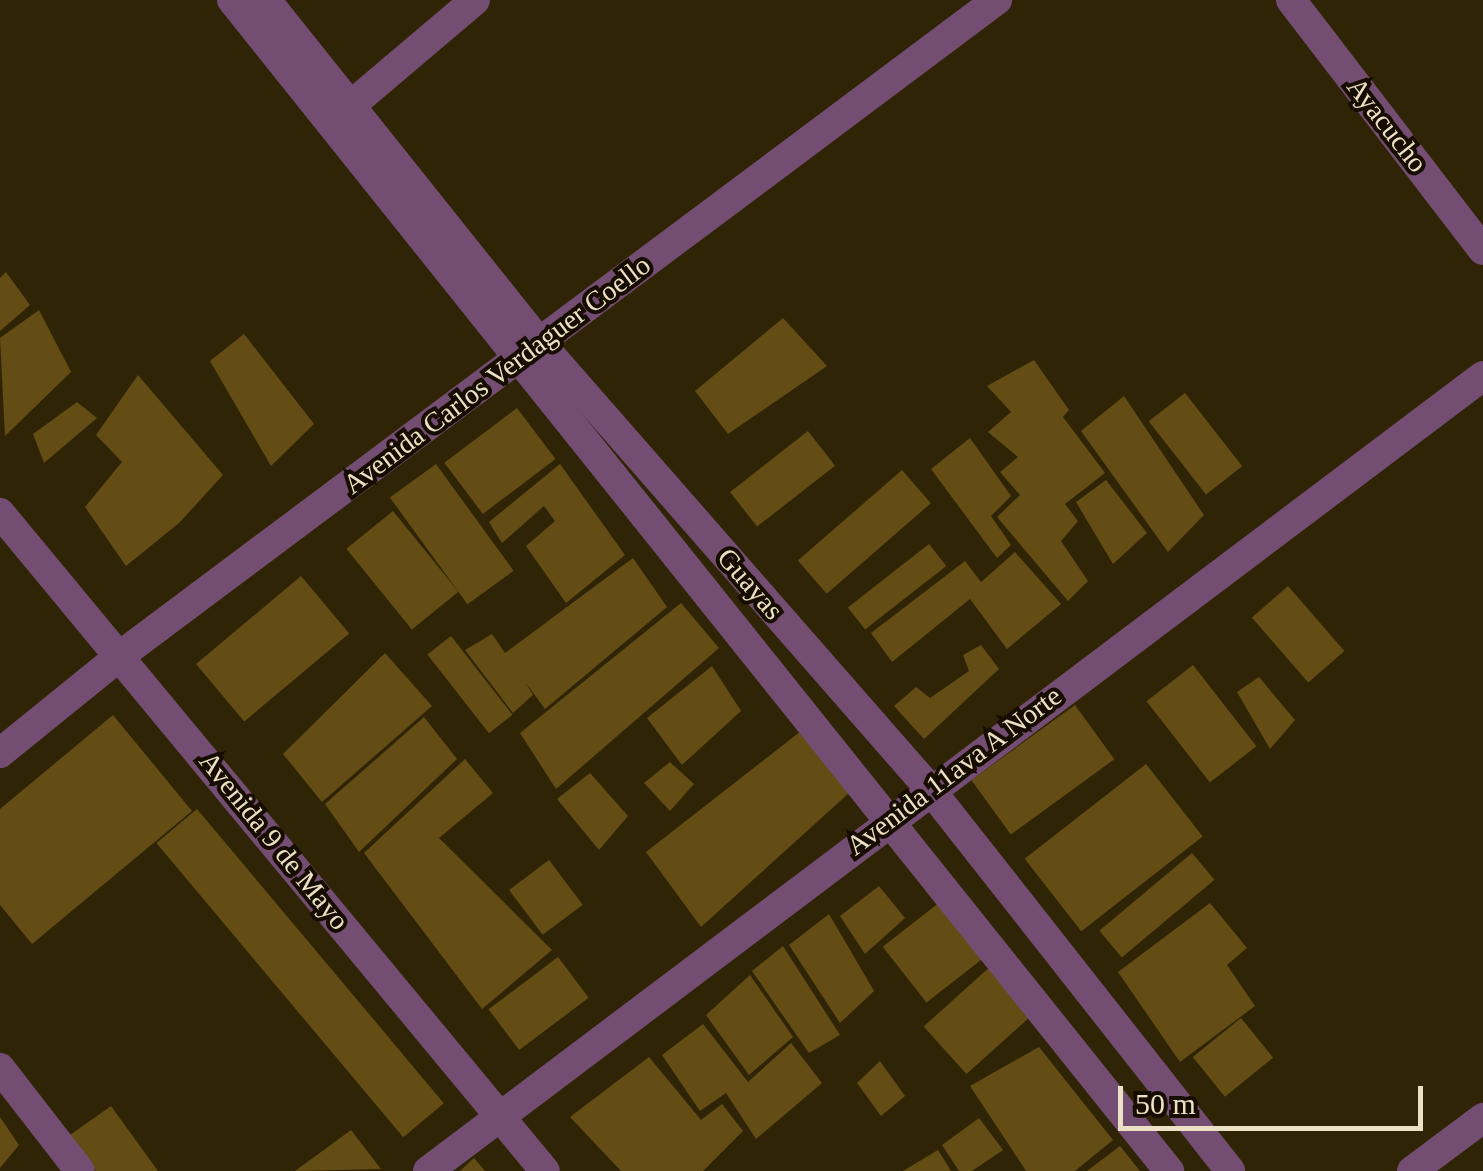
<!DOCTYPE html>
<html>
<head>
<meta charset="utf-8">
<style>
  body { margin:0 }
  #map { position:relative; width:1483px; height:1171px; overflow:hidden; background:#2f2406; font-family:Georgia,serif }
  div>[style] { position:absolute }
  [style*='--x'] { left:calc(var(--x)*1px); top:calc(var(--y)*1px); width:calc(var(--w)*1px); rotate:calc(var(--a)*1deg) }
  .building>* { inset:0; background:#634d14; transform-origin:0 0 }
  .minor>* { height:30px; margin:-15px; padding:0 15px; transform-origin:15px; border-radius:15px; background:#744d73 }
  span { translate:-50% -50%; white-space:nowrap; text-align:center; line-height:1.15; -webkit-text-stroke:8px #160d00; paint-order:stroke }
  .street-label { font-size:28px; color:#ede1c5 }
  .scale { position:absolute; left:1118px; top:1086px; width:305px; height:45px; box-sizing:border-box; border:5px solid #ede1c5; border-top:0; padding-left:12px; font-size:30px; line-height:35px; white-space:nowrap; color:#ede1c5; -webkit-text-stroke:8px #160d00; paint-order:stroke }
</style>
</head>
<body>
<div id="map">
  <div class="building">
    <div style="clip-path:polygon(6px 272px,30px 305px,0 331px,0 278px)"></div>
    <div style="clip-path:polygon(39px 310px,71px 372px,5px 436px,0 338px)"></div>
    <div style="clip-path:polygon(783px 318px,827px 366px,728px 434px,695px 391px)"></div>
    <div style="clip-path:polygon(244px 334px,314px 424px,271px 466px,210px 361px)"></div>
    <div style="clip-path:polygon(1034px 360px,1069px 410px,1063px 417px,1105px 473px,1065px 504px,1078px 521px,1061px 541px,1088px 581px,1068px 601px,997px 517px,1020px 495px,1000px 472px,1018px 457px,988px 432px,1011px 412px,987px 386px)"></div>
    <div style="clip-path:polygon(138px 375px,223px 475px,179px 523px,126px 566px,85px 507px,122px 462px,96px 435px)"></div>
    <div style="left:1185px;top:393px;width:93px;height:46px;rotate:52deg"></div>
    <div style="clip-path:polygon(1124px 396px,1204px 515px,1168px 552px,1081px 431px)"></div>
    <div style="clip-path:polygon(77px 402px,97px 418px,44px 463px,33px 434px)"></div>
    <div style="left:517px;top:408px;width:64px;height:91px;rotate:53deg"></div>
    <div style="left:808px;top:431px;width:44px;height:99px;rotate:52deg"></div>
    <div style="clip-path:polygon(970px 438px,1011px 496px,991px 516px,1011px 545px,997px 558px,931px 469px)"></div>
    <div style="left:436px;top:464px;width:132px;height:57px;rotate:54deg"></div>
    <div style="clip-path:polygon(560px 464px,625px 555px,566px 603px,526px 546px,555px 521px,544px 506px,502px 543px,489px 522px)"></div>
    <div style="left:902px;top:470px;width:44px;height:138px;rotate:49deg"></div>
    <div style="clip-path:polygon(1106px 480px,1147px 533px,1113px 564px,1076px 502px)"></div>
    <div style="left:393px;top:511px;width:104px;height:60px;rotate:51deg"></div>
    <div style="left:929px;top:544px;width:28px;height:103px;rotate:52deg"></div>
    <div style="clip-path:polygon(1015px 552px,1061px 604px,1007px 649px,970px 599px,892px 662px,871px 633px,965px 561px,981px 582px)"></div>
    <div style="clip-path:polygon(633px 558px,667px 607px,545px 709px,526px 683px,533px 695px,513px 713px,465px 650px,492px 634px,505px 653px)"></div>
    <div style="left:301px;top:576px;width:75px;height:137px;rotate:50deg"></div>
    <div style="left:1288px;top:586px;width:86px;height:48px;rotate:49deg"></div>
    <div style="clip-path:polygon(681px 603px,719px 648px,556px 789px,520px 733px)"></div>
    <div style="left:451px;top:636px;width:100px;height:30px;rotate:52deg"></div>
    <div style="clip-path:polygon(981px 645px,999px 669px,924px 739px,894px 706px,916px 687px,930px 698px,969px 671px,963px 655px)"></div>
    <div style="clip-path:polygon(385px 653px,432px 706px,322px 802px,283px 754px)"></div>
    <div style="left:1193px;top:665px;width:103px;height:59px;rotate:52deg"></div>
    <div style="clip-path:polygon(712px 666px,741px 711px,682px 765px,647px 718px)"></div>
    <div style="clip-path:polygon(1259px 677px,1295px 720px,1270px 749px,1237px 692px)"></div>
    <div style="left:1075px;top:705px;width:67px;height:128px;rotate:54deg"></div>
    <div style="clip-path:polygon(113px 715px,192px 811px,32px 944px,0 905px,0 809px)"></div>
    <div style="clip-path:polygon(424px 717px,457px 759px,359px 852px,325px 804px)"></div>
    <div style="clip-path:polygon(801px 731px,849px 793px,701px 927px,646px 852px)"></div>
    <div style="clip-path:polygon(465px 759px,493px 793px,439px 838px,552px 950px,482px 1009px,364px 853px)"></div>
    <div style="clip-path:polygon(670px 762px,694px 784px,670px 811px,644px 783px)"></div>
    <div style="left:1146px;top:764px;width:92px;height:154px;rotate:52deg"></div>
    <div style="clip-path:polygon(590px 773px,628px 816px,599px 850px,557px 799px)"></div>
    <div style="left:197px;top:809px;width:384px;height:53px;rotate:50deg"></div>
    <div style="left:1192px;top:853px;width:35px;height:121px;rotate:50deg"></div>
    <div style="left:549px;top:860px;width:56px;height:50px;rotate:53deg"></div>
    <div style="clip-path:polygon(879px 886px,905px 918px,865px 954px,840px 916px)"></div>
    <div style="left:945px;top:898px;width:71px;height:79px;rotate:52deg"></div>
    <div style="clip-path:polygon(1210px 903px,1247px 948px,1227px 965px,1255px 1006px,1180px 1062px,1118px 972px)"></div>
    <div style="clip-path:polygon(829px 914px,874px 991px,840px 1023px,789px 945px)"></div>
    <div style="clip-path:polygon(783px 946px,840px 1035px,809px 1053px,752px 971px)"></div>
    <div style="left:558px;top:957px;width:51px;height:87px;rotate:53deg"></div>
    <div style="left:992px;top:965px;width:64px;height:92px;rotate:48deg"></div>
    <div style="clip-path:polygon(750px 975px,793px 1037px,749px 1075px,706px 1015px)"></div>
    <div style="left:1241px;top:1018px;width:51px;height:62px;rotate:51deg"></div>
    <div style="clip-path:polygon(703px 1024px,748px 1082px,791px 1043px,822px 1083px,756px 1139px,726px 1093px,700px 1111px,662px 1055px)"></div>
    <div style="clip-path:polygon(1039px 1047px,1113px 1140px,1075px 1171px,1026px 1171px,970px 1086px)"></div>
    <div style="clip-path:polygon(649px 1057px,701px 1120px,722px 1104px,743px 1131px,703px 1171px,621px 1171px,570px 1117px)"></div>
    <div style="clip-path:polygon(880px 1061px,905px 1096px,881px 1116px,857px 1083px)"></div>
    <div style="clip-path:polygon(111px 1106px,158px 1171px,96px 1171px,70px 1135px)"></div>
    <div style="clip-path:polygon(0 1117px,19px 1145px,0 1168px)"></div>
    <div style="clip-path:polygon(979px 1118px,1003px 1150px,972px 1171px,959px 1171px,942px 1145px)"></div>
    <div style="clip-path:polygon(351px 1130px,381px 1169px,295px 1171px)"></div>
    <div style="clip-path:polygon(1120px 1146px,1140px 1171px,1087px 1171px)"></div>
    <div style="clip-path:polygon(938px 1150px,951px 1171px,903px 1171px)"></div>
    <div style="clip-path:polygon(474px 1158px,485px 1171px,460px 1171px)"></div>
  </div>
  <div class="minor">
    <div style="--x:232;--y:0;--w:1500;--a:51.33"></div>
    <div style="--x:266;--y:0;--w:439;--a:51.4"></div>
    <div style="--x:540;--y:343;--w:591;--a:48.84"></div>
    <div style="--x:929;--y:788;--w:487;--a:51.8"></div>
    <div style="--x:1291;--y:0;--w:315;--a:52.5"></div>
    <div style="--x:349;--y:107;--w:165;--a:-40.3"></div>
    <div style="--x:0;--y:513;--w:854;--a:50.37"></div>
    <div style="--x:0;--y:753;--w:156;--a:-39"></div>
    <div style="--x:121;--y:655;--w:1094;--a:-36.79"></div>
    <div style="--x:0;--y:1068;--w:130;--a:52.2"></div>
    <div style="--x:428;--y:1171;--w:1321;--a:-37"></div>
    <div style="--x:1412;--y:1171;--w:89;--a:-36.7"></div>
  </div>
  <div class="street-label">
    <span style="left:1387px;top:125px;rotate:52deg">Ayacucho</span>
    <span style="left:497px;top:375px;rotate:-37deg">Avenida Carlos Verdaguer Coello</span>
    <span style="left:750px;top:584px;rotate:49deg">Guayas</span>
    <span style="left:954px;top:771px;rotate:-37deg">Avenida 11ava A Norte</span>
    <span style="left:274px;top:841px;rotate:51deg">Avenida 9 de Mayo</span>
  </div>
  <div class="scale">50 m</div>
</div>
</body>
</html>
